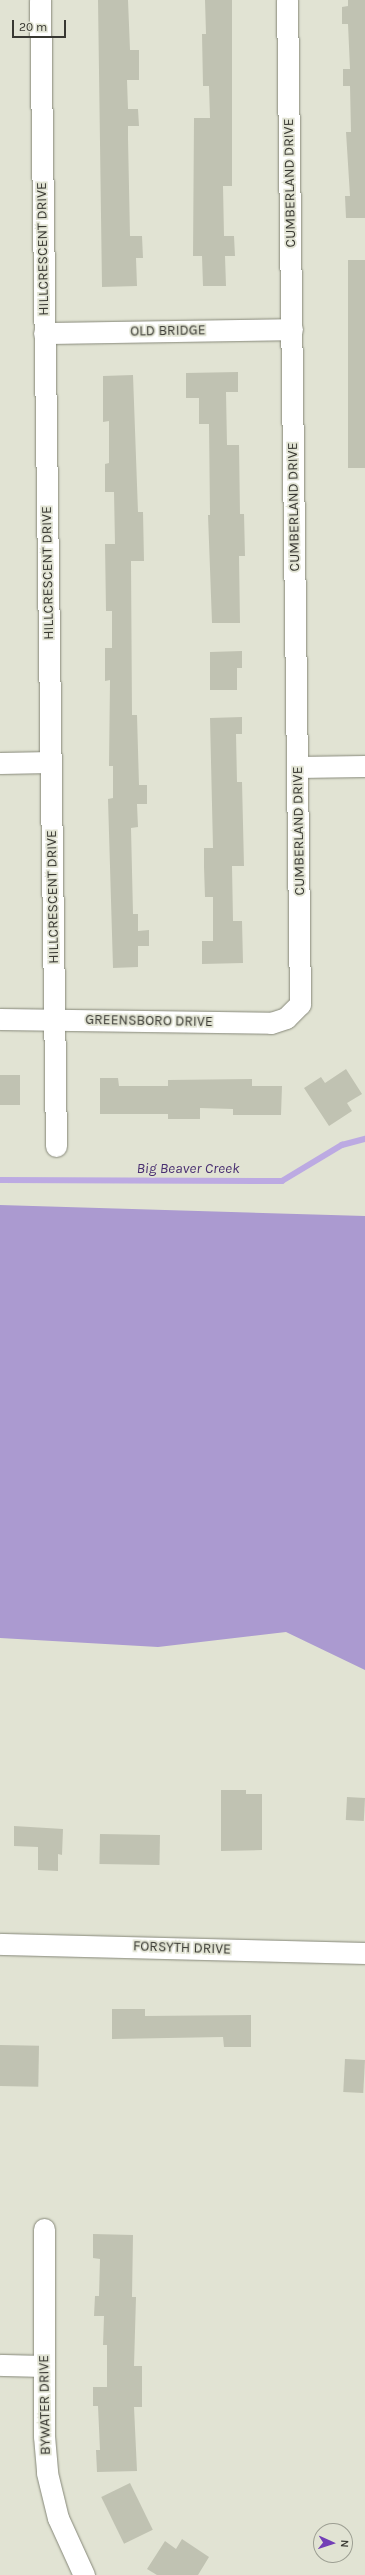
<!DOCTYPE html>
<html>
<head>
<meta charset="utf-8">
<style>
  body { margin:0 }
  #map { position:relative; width:365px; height:2575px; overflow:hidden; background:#e1e3d3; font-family:Karla,sans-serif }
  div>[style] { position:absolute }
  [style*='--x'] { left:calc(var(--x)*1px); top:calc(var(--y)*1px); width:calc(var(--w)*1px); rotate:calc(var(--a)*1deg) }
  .forest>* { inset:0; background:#ab9ad0 }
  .stream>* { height:5.5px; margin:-2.75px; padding:0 2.75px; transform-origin:2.75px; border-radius:2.75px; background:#bcaae2 }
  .building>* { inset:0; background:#c0c2b2; transform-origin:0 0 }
  .roads { filter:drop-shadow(0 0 1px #868879) drop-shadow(0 0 1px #868879) }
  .minor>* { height:21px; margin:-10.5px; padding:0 10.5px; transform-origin:10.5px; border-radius:10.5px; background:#fff }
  span { translate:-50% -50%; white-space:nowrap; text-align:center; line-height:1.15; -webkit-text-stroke:3.5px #e1e3d3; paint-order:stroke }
  .street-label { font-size:14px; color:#383832 }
  .water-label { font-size:15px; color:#492f71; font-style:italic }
  .north { position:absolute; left:313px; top:2523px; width:40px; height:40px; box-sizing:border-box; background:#e1e3d3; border:1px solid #9d9f93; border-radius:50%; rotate:93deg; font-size:11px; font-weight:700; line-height:16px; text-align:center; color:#383832 }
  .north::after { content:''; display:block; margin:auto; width:14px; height:18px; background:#723fb6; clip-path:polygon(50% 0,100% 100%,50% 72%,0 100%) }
  .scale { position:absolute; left:12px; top:20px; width:54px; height:18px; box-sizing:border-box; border:2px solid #383832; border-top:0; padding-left:5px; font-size:12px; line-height:14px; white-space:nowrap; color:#383832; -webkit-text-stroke:3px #e1e3d3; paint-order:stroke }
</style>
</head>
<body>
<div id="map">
  <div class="forest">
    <div style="clip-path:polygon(0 1205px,365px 1216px,365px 1670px,286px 1632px,158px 1647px,0 1638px)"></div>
  </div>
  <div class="stream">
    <div style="--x:0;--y:1180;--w:282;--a:0.2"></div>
    <div style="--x:282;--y:1181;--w:70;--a:-31"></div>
    <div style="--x:342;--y:1145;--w:24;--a:-15"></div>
  </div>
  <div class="building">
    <div style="clip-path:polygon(98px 0,128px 0,130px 50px,139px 50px,139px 80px,127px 80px,128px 109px,138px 109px,139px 126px,128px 126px,128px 138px,130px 236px,142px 236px,143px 258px,136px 258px,137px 286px,102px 287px)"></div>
    <div style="clip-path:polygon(205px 0,232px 0,232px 186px,223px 186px,224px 236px,234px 236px,235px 256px,225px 256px,226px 286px,203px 286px,202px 256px,193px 256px,194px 118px,210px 118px,209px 86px,203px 86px,202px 34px,206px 34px)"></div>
    <div style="clip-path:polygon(348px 0,365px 0,365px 218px,346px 218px,345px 196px,350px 196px,346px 132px,351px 132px,350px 86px,343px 86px,343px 69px,350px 69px,348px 24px,342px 24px,342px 7px,348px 6px)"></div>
    <div style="left:365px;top:260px;width:208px;height:17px;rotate:90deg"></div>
    <div style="clip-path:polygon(238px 372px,238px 392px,226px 392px,227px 445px,239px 445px,240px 514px,244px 514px,245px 556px,239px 556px,240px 623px,212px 623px,208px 515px,210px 515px,209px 424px,199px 424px,199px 398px,186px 398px,186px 373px)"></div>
    <div style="clip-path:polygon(133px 375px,138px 512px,143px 512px,144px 561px,131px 561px,132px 715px,137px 715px,139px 785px,147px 785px,147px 804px,137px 804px,138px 827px,131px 828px,133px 914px,138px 914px,138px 931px,149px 930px,149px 946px,138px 946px,138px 967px,113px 968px,108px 799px,113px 798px,113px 766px,109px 766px,110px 680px,105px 681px,105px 648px,112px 648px,112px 611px,106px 611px,105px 544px,115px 544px,114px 492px,105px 492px,105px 464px,109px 463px,109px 421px,103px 422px,103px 376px)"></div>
    <div style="clip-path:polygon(242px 651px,242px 668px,237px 668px,237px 690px,210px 690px,210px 652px)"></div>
    <div style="clip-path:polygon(242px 717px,242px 734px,236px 734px,237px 782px,242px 782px,244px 866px,232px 866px,233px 921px,242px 921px,243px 963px,202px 964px,202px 941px,213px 941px,213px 897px,205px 897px,204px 867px,204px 848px,213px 848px,210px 718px)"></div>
    <div style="clip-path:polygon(346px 1069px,362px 1094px,347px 1103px,352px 1111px,329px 1126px,304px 1088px,321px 1077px,325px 1083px)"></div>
    <div style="left:0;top:1075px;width:20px;height:30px"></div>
    <div style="clip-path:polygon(100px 1078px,118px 1078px,119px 1086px,168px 1086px,168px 1080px,252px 1079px,252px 1086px,282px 1086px,281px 1115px,233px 1115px,233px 1109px,200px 1108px,200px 1119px,168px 1119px,168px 1114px,100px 1114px)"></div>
    <div style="clip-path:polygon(221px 1790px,246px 1790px,246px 1794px,262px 1794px,262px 1850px,221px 1851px)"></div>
    <div style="left:347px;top:1797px;width:18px;height:23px;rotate:3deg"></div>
    <div style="clip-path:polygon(14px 1826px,63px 1829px,62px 1855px,58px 1854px,58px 1871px,38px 1870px,38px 1847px,14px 1846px)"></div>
    <div style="left:100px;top:1834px;width:60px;height:30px;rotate:1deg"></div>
    <div style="clip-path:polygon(112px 2009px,145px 2009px,145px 2016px,251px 2015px,251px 2047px,224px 2047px,223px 2037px,112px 2039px)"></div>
    <div style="left:0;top:2045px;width:39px;height:41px;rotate:1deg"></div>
    <div style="left:345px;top:2059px;width:20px;height:33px;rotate:3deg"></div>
    <div style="clip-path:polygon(93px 2234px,133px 2235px,132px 2297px,136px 2297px,134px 2366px,142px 2366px,142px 2407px,134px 2407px,137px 2471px,97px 2472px,96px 2450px,100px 2450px,98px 2406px,93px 2406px,93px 2387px,107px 2387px,107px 2345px,103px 2345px,104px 2316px,94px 2316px,95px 2296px,99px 2296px,100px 2259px,93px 2258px)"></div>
    <div style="left:130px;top:2483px;width:52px;height:32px;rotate:64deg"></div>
    <div style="clip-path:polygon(182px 2539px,209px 2557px,198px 2575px,157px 2575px,147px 2569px,165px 2541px,176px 2549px)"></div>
  </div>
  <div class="roads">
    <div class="minor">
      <div style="--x:40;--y:0;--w:1146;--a:89.2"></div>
      <div style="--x:44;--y:333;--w:248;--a:-0.9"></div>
      <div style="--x:0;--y:763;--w:51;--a:-1.1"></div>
      <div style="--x:298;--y:767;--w:67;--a:-0.9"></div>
      <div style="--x:0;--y:1019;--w:271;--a:0.8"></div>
      <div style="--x:271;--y:1023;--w:16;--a:-18"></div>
      <div style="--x:286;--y:1018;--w:20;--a:-45"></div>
      <div style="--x:300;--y:1004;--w:1004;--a:-90.74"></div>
      <div style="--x:0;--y:1944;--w:365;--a:1.4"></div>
      <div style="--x:44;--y:2229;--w:207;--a:90"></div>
      <div style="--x:44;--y:2436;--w:37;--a:85"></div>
      <div style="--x:47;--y:2473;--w:46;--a:76.3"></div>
      <div style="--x:58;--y:2518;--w:63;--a:65.5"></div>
      <div style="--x:0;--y:2365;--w:44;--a:1.3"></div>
    </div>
  </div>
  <div class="street-label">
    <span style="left:290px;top:183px;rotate:-91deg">CUMBERLAND DRIVE</span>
    <span style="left:43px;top:249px;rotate:-91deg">HILLCRESCENT DRIVE</span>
    <span style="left:168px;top:331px;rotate:-1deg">OLD BRIDGE</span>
    <span style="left:294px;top:507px;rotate:-91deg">CUMBERLAND DRIVE</span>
    <span style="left:48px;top:573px;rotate:-91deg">HILLCRESCENT DRIVE</span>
    <span style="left:299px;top:831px;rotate:-91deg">CUMBERLAND DRIVE</span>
    <span style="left:53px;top:897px;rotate:-91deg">HILLCRESCENT DRIVE</span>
    <span style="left:149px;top:1021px;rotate:1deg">GREENSBORO DRIVE</span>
    <span style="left:182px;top:1948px;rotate:2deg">FORSYTH DRIVE</span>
    <span style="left:45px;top:2405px;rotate:-91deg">BYWATER DRIVE</span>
  </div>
  <div class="water-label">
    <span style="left:188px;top:1169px">Big Beaver Creek</span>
  </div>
  <div class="north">N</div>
  <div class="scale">20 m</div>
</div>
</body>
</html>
